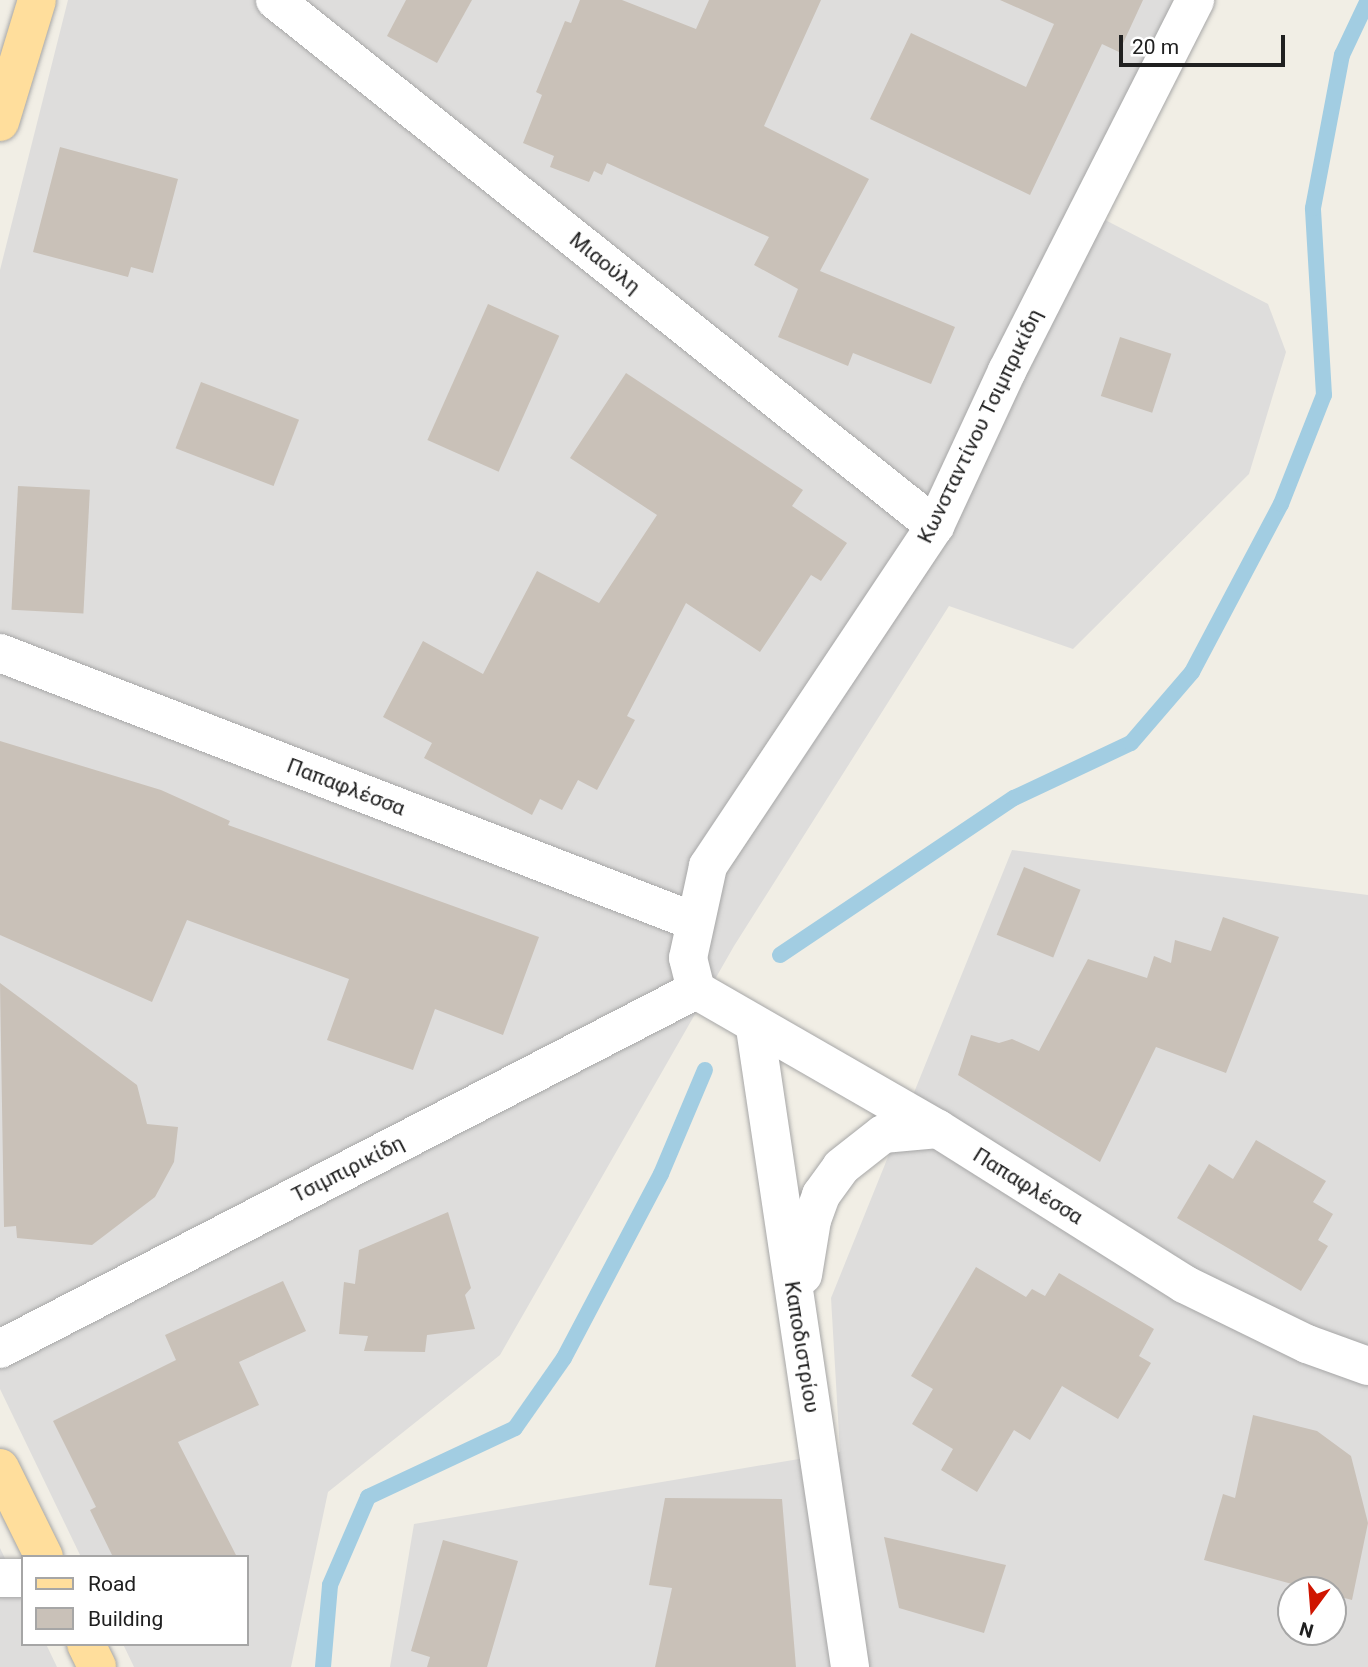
<!DOCTYPE html>
<html>
<head>
<meta charset="utf-8">
<style>
  body { margin:0 }
  #map { position:relative; width:1368px; height:1667px; overflow:hidden; background:#f1eee5; font-family:Roboto,sans-serif }
  div>[style] { position:absolute }
  [style*='--x'] { left:calc(var(--x)*1px); top:calc(var(--y)*1px); width:calc(var(--w)*1px); rotate:calc(var(--a)*1deg) }
  .residential>* { inset:0; background:#dedddc }
  .stream>* { height:16px; margin:-8px; padding:0 8px; transform-origin:8px; border-radius:8px; background:#a2cde2 }
  .building>* { inset:0; background:#c9c1b8; transform-origin:0 0 }
  .roads { filter:drop-shadow(0 0 2px #a7a7a7) drop-shadow(0 0 2px #a7a7a7) }
  .minor>* { height:38px; margin:-19px; padding:0 19px; transform-origin:19px; border-radius:19px; background:#fff }
  .major>* { height:38px; margin:-19px; padding:0 19px; transform-origin:19px; border-radius:19px; background:#ffde9c }
  span { translate:-50% -50%; white-space:nowrap; text-align:center; line-height:1.15; -webkit-text-stroke:7px #fff; paint-order:stroke }
  .street-label { font-size:21px; color:#202020 }
  .legend { position:absolute; left:21px; top:1555px; width:228px; height:91px; box-sizing:border-box; background:#fff; border:2px solid #a6a6a6; margin:0; padding:9px 12px; list-style:none; font-size:21px; color:#202020 }
  .legend li { display:flex; align-items:center; gap:14px; height:35px }
  .legend b { width:35px; border:2px solid #a6a6a6 }
  .north { position:absolute; left:1277px; top:1576px; width:70px; height:70px; box-sizing:border-box; background:#fff; border:2px solid #a6a6a6; border-radius:50%; rotate:196deg; font-size:19px; font-weight:700; line-height:28px; text-align:center; color:#202020 }
  .north::after { content:''; display:block; margin:auto; width:24px; height:32px; background:#cf1500; clip-path:polygon(50% 0,100% 100%,50% 72%,0 100%) }
  .scale { position:absolute; left:1119px; top:35px; width:166px; height:32px; box-sizing:border-box; border:4px solid #202020; border-top:0; padding-left:9px; font-size:21px; line-height:24px; white-space:nowrap; color:#202020; -webkit-text-stroke:5px #fff; paint-order:stroke }
</style>
</head>
<body>
<div id="map">
  <div class="residential">
    <div style="clip-path:polygon(68px 0,1176px 0,1080px 207px,1268px 304px,1286px 352px,1249px 474px,1073px 649px,949px 606px,734px 946px,500px 1355px,328px 1492px,291px 1667px,134px 1667px,123px 1644px,247px 1644px,247px 1557px,81px 1557px,0 1389px,0 270px)"></div>
    <div style="clip-path:polygon(evenodd,1012px 850px,1368px 895px,1368px 1667px,390px 1667px,414px 1524px,840px 1452px,831px 1298px,1012px 850px,1291px 1590px,1333px 1590px,1333px 1632px,1291px 1632px,1291px 1590px)"></div>
    <div style="clip-path:polygon(0 1548px,23px 1596px,23px 1644px,46px 1644px,57px 1667px,0 1667px)"></div>
  </div>
  <div class="stream">
    <div style="--x:780;--y:955;--w:282;--a:-33.9"></div>
    <div style="--x:1014;--y:798;--w:129;--a:-25.2"></div>
    <div style="--x:1131;--y:743;--w:94;--a:-49.3"></div>
    <div style="--x:1192;--y:672;--w:190;--a:-62.1"></div>
    <div style="--x:1281;--y:504;--w:117;--a:-68.5"></div>
    <div style="--x:1324;--y:395;--w:187;--a:-93.4"></div>
    <div style="--x:1313;--y:208;--w:156;--a:-79.3"></div>
    <div style="--x:1342;--y:55;--w:61;--a:-64.7"></div>
    <div style="--x:323;--y:1667;--w:82;--a:-85.1"></div>
    <div style="--x:330;--y:1585;--w:96;--a:-66.6"></div>
    <div style="--x:368;--y:1497;--w:162;--a:-25.1"></div>
    <div style="--x:515;--y:1428;--w:85;--a:-55"></div>
    <div style="--x:564;--y:1358;--w:208;--a:-62.2"></div>
    <div style="--x:661;--y:1174;--w:113;--a:-67.1"></div>
  </div>
  <div class="building">
    <div style="clip-path:polygon(406px 0,472px 0,437px 63px,387px 36px)"></div>
    <div style="clip-path:polygon(580px 0,622px 0,696px 29px,709px 0,821px 0,764px 126px,869px 179px,820px 271px,955px 327px,931px 384px,853px 353px,848px 366px,778px 337px,798px 289px,754px 265px,769px 237px,607px 163px,602px 175px,594px 171px,589px 182px,550px 167px,554px 156px,523px 143px,542px 95px,536px 92px,565px 21px,571px 23px)"></div>
    <div style="clip-path:polygon(1000px 0,1143px 0,1119px 52px,1102px 44px,1030px 195px,870px 119px,911px 33px,1026px 87px,1054px 24px)"></div>
    <div style="clip-path:polygon(60px 147px,178px 179px,153px 273px,131px 267px,128px 277px,33px 252px)"></div>
    <div style="left:488px;top:304px;width:78px;height:149px;rotate:24deg"></div>
    <div style="left:1120px;top:337px;width:54px;height:62px;rotate:18deg"></div>
    <div style="clip-path:polygon(626px 373px,803px 490px,792px 506px,847px 543px,821px 581px,811px 575px,760px 652px,686px 603px,627px 716px,635px 720px,597px 790px,578px 780px,562px 810px,540px 799px,532px 815px,424px 758px,432px 743px,383px 717px,423px 641px,483px 674px,537px 571px,599px 603px,657px 515px,570px 458px)"></div>
    <div style="left:201px;top:382px;width:105px;height:71px;rotate:21deg"></div>
    <div style="left:18px;top:486px;width:72px;height:124px;rotate:3deg"></div>
    <div style="clip-path:polygon(0 741px,161px 790px,230px 821px,228px 825px,539px 937px,503px 1035px,435px 1009px,413px 1070px,327px 1040px,349px 979px,187px 920px,152px 1002px,0 935px)"></div>
    <div style="left:1024px;top:867px;width:61px;height:73px;rotate:22deg"></div>
    <div style="clip-path:polygon(1223px 917px,1279px 937px,1226px 1073px,1156px 1047px,1100px 1162px,958px 1075px,971px 1035px,999px 1043px,1012px 1039px,1039px 1051px,1088px 959px,1147px 978px,1154px 956px,1171px 963px,1175px 940px,1211px 951px)"></div>
    <div style="clip-path:polygon(0 983px,137px 1085px,147px 1124px,178px 1127px,174px 1162px,155px 1197px,92px 1245px,17px 1238px,16px 1226px,4px 1227px)"></div>
    <div style="clip-path:polygon(1256px 1140px,1326px 1181px,1313px 1202px,1333px 1214px,1318px 1240px,1328px 1246px,1301px 1291px,1177px 1218px,1209px 1164px,1233px 1179px)"></div>
    <div style="clip-path:polygon(448px 1212px,471px 1288px,465px 1295px,475px 1329px,427px 1335px,425px 1352px,364px 1351px,368px 1336px,339px 1334px,344px 1282px,355px 1284px,359px 1250px)"></div>
    <div style="clip-path:polygon(976px 1267px,1026px 1297px,1032px 1289px,1045px 1296px,1059px 1273px,1154px 1329px,1139px 1356px,1151px 1363px,1118px 1419px,1062px 1386px,1030px 1440px,1014px 1430px,977px 1492px,941px 1470px,953px 1449px,912px 1424px,933px 1389px,911px 1376px)"></div>
    <div style="clip-path:polygon(283px 1281px,306px 1331px,239px 1362px,259px 1405px,178px 1442px,237px 1557px,113px 1557px,90px 1510px,96px 1507px,53px 1421px,176px 1360px,165px 1335px)"></div>
    <div style="clip-path:polygon(1253px 1415px,1317px 1431px,1351px 1456px,1368px 1523px,1352px 1600px,1333px 1595px,1333px 1590px,1314px 1590px,1204px 1560px,1223px 1494px,1235px 1498px)"></div>
    <div style="clip-path:polygon(665px 1498px,782px 1499px,796px 1667px,655px 1667px,672px 1588px,649px 1585px)"></div>
    <div style="clip-path:polygon(884px 1537px,1006px 1565px,984px 1633px,899px 1608px)"></div>
    <div style="clip-path:polygon(443px 1540px,518px 1561px,487px 1667px,427px 1667px,430px 1657px,411px 1651px)"></div>
  </div>
  <div class="roads">
    <div class="minor">
      <div style="--x:275;--y:0;--w:844;--a:38.55"></div>
      <div style="--x:0;--y:653;--w:743;--a:21.14"></div>
      <div style="--x:696;--y:990;--w:33;--a:-104"></div>
      <div style="--x:688;--y:958;--w:94;--a:-77.7"></div>
      <div style="--x:708;--y:866;--w:409;--a:-56.3"></div>
      <div style="--x:935;--y:526;--w:171;--a:-65.1"></div>
      <div style="--x:1007;--y:371;--w:416;--a:-63.1"></div>
      <div style="--x:696;--y:990;--w:279;--a:29.9"></div>
      <div style="--x:938;--y:1129;--w:291;--a:32.2"></div>
      <div style="--x:1184;--y:1284;--w:137;--a:26"></div>
      <div style="--x:1307;--y:1344;--w:65;--a:19.8"></div>
      <div style="--x:755;--y:1028;--w:646;--a:81.54"></div>
      <div style="--x:803;--y:1275;--w:56;--a:-80.7"></div>
      <div style="--x:812;--y:1220;--w:27;--a:-70"></div>
      <div style="--x:821;--y:1195;--w:34;--a:-54"></div>
      <div style="--x:841;--y:1167;--w:53;--a:-38.2"></div>
      <div style="--x:883;--y:1134;--w:55;--a:-5.2"></div>
      <div style="--x:0;--y:1349;--w:783;--a:-27.28"></div>
      <div style="--x:0;--y:1578;--w:23;--a:0"></div>
    </div>
    <div class="major">
      <div style="--x:0;--y:122;--w:127;--a:-73.1"></div>
      <div style="--x:0;--y:1468;--w:99;--a:63.7"></div>
      <div style="--x:86;--y:1644;--w:25;--a:64"></div>
    </div>
  </div>
  <div class="street-label">
    <span style="left:605px;top:263px;rotate:39deg">Μιαούλη</span>
    <span style="left:980px;top:426px;rotate:-64deg">Κωνσταντίνου Τσιμπρικίδη</span>
    <span style="left:346px;top:787px;rotate:21deg">Παπαφλέσσα</span>
    <span style="left:348px;top:1169px;rotate:-27deg">Τσιμπιρικίδη</span>
    <span style="left:1028px;top:1186px;rotate:32deg">Παπαφλέσσα</span>
    <span style="left:802px;top:1347px;rotate:81deg">Καποδιστρίου</span>
  </div>
  <ul class="legend">
  <li><b style="height:9px;background:#ffde9c"></b>Road</li>
  <li><b style="height:19px;background:#c9c1b8"></b>Building</li>
  </ul>
  <div class="north">N</div>
  <div class="scale">20 m</div>
</div>
</body>
</html>
